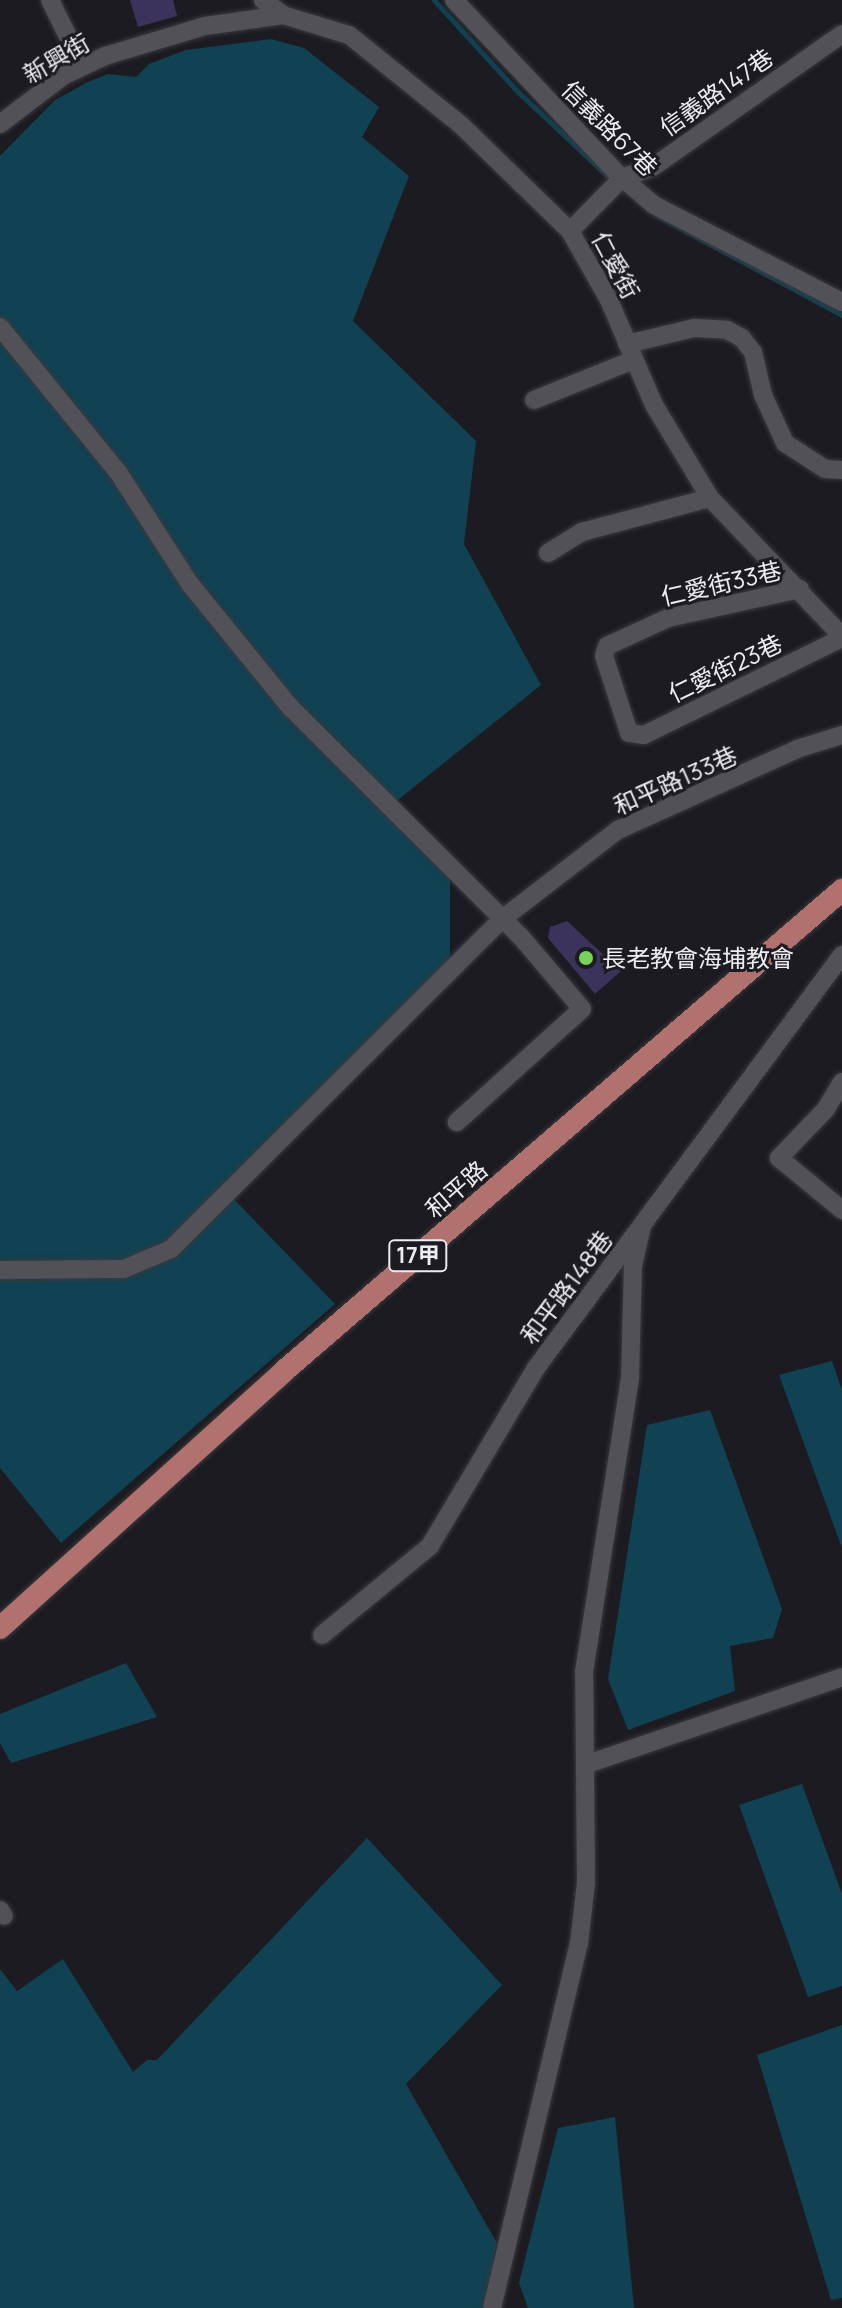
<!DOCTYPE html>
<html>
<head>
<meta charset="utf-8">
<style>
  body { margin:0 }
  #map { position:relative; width:842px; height:2308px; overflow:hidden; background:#1c1b21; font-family:Manrope,"Noto Sans TC",sans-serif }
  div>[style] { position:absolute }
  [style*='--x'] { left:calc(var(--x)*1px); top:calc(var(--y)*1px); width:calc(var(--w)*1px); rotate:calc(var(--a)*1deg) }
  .water>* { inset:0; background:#104253 }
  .stream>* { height:5px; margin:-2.5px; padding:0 2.5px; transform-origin:2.5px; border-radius:2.5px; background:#104253 }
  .building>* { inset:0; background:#3c335d }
  .roads { filter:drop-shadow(0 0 2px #3a393d) drop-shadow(0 0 2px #3a393d) }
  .minor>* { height:18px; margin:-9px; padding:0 9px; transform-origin:9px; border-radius:9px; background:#525158 }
  .major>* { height:22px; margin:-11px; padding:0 11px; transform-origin:11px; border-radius:11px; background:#b1716e }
  .dots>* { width:22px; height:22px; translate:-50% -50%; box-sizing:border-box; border:4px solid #1c1b21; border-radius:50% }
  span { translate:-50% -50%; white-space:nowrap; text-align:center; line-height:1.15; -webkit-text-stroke:6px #1c1b21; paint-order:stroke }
  .shield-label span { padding:2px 6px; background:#1c1b21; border:2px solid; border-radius:6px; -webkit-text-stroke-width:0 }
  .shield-label { font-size:22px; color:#ededf1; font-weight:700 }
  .street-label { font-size:24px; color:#ededf1 }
  .poi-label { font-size:24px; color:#ededf1 }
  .left { translate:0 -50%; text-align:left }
</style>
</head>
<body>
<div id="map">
  <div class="water">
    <div style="clip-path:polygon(271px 39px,304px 48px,379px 107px,362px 137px,409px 176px,353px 321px,476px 441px,464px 544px,541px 685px,389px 807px,450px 876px,450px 962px,227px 1192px,335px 1304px,61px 1543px,0 1468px,0 156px,55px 100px,88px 82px,108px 74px,136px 77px,149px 64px,186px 50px)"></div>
    <div style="clip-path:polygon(832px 1361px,842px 1390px,842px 1548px,779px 1375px)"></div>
    <div style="clip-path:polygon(710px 1410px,782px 1609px,773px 1638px,730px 1646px,735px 1691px,628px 1730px,608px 1679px,647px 1425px)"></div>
    <div style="clip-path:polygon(126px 1663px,157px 1717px,11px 1763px,0 1743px,0 1714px)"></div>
    <div style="clip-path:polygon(802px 1784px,842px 1894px,842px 1986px,808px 1997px,739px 1805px)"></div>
    <div style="clip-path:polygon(367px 1838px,502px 1985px,406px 2084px,497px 2243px,483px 2308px,0 2308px,0 1969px,17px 1991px,63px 1959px,133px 2072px,147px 2060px,157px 2060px)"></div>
    <div style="clip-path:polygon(842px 2025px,842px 2298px,831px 2300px,757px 2055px)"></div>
    <div style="clip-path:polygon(615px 2117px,634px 2308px,528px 2308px,519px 2283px,558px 2128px)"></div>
  </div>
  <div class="stream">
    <div style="--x:434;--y:0;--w:125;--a:47.6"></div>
    <div style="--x:518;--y:92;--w:132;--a:43.2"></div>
    <div style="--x:656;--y:215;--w:211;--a:28.3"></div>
  </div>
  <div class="building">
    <div style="clip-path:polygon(130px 0,173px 0,177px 16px,138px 27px)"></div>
    <div style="clip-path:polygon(567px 921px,621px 971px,595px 994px,548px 938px,550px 927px)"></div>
  </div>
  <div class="roads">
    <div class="minor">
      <div style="--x:50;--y:0;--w:72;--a:63.8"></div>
      <div style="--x:263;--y:0;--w:25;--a:37"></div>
      <div style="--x:283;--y:15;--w:69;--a:16.9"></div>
      <div style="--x:349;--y:35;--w:145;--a:38.8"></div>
      <div style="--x:462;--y:126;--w:151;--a:44.2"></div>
      <div style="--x:570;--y:231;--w:79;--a:60.5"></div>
      <div style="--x:609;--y:300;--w:114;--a:66.8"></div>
      <div style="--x:654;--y:405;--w:109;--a:58.9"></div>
      <div style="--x:710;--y:498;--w:191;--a:46.3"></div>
      <div style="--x:454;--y:0;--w:245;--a:46.7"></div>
      <div style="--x:622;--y:178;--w:42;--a:40.2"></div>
      <div style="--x:654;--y:205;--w:212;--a:27.3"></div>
      <div style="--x:0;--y:124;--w:79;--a:-37.3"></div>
      <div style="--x:63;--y:76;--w:47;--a:-25.5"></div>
      <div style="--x:105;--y:56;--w:104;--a:-16.7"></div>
      <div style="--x:205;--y:26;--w:79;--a:-8"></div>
      <div style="--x:570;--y:231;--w:74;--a:-45.5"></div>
      <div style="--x:622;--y:178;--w:33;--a:-20"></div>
      <div style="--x:653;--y:167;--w:231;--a:-35.1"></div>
      <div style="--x:0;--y:327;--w:187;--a:50.9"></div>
      <div style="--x:118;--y:472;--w:133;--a:57.3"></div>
      <div style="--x:190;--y:584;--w:159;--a:50.9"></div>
      <div style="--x:290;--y:707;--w:326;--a:44.9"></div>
      <div style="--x:521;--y:937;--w:94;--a:49.7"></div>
      <div style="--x:582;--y:1009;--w:169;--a:137.9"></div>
      <div style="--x:627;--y:344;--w:69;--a:-13.4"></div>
      <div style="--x:694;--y:328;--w:33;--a:3"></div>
      <div style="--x:727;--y:330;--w:17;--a:28"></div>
      <div style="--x:742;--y:338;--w:18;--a:52"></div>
      <div style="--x:753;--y:352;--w:44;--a:76.9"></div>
      <div style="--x:763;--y:395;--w:53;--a:65.4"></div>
      <div style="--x:785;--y:443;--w:48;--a:33"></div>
      <div style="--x:825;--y:469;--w:17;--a:3"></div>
      <div style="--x:534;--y:400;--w:107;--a:-22"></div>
      <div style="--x:548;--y:553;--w:40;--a:-32"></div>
      <div style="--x:582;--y:532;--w:132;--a:-14.9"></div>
      <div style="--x:800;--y:589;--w:135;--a:167.6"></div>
      <div style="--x:668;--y:618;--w:67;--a:155.3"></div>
      <div style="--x:607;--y:646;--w:10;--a:107"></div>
      <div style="--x:604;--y:656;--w:81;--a:72"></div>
      <div style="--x:629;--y:733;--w:15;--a:8"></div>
      <div style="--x:644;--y:735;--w:220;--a:-26.1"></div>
      <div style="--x:842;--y:1082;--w:31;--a:121"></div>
      <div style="--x:826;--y:1109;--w:68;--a:133.8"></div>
      <div style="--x:779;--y:1158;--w:82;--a:39.5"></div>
      <div style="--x:0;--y:1270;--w:124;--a:-0.5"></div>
      <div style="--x:124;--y:1269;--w:51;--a:-23.1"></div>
      <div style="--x:171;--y:1249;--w:466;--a:-44.9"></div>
      <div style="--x:501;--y:920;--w:148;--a:-37.6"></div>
      <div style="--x:618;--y:830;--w:196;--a:-24.3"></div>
      <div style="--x:797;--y:749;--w:47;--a:-17.3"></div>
      <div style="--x:322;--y:1635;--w:140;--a:-39.5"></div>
      <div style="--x:430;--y:1546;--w:207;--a:-59.2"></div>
      <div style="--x:536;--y:1368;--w:514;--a:-53.46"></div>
      <div style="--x:587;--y:1764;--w:269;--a:-18.8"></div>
      <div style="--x:0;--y:1910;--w:7;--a:56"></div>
      <div style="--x:492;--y:2308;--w:374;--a:-76.6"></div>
      <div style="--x:579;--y:1944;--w:61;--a:-83.5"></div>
      <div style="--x:586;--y:1883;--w:211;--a:-90.5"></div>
      <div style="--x:584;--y:1672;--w:298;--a:-81.1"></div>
      <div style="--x:630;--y:1378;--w:112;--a:-88.5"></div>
      <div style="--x:633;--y:1266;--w:41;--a:-77.3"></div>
    </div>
    <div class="major">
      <div style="--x:0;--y:1628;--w:383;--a:-42.1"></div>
      <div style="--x:284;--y:1371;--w:737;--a:-40.76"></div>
    </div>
  </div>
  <div class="dots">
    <div style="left:586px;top:958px;background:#77d259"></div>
  </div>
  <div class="shield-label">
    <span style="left:418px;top:1256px">17甲</span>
  </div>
  <div class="street-label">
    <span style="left:56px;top:58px;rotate:-30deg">新興街</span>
    <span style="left:716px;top:92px;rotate:-35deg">信義路147巷</span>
    <span style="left:610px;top:128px;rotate:45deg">信義路67巷</span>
    <span style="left:616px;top:265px;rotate:62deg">仁愛街</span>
    <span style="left:721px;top:583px;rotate:-13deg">仁愛街33巷</span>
    <span style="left:725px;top:668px;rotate:-26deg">仁愛街23巷</span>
    <span style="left:675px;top:780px;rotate:-24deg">和平路133巷</span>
    <span style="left:456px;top:1189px;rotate:-41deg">和平路</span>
    <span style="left:566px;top:1287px;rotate:-53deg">和平路148巷</span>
  </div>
  <div class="poi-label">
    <span class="left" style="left:602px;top:958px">長老教會海埔教會</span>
  </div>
</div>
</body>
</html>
